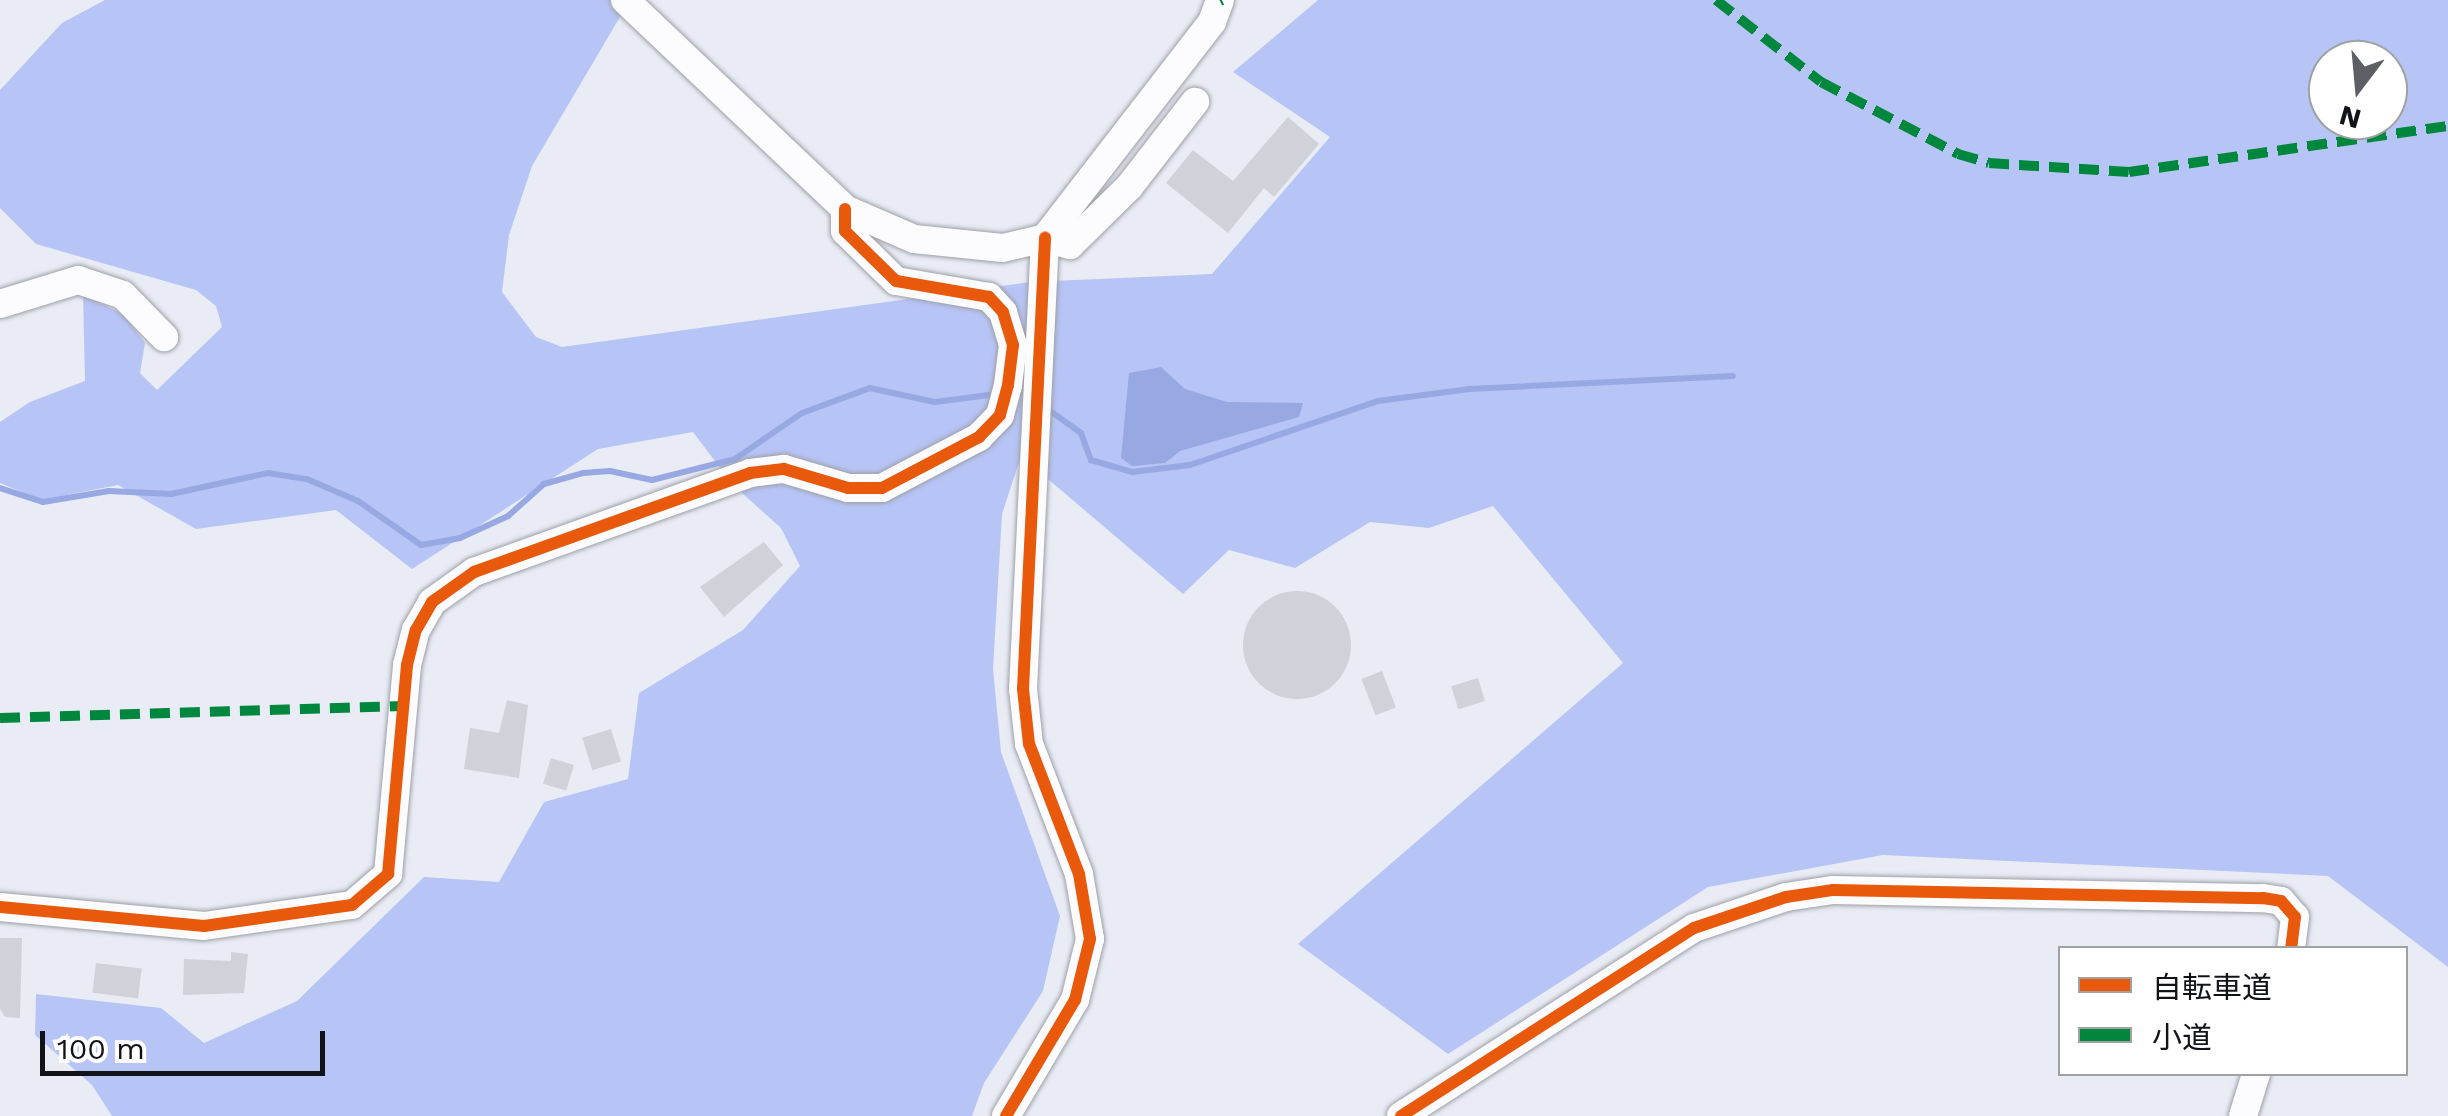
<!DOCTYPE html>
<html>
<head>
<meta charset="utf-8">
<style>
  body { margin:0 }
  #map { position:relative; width:2448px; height:1116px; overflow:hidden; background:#e9ecf5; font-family:"Work Sans","Noto Sans JP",sans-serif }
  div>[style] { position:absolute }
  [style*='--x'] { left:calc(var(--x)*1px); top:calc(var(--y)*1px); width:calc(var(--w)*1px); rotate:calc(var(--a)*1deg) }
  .forest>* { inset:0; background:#b7c4f6 }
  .water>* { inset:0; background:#98a8e3 }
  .stream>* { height:6px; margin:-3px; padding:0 3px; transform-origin:3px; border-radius:3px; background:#98a8e3 }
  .building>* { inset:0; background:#cfd2d8; transform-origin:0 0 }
  .round { border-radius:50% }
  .roads { filter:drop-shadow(0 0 2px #9ea0a7) drop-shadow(0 0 2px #9ea0a7) }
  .minor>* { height:28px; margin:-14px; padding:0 14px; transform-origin:14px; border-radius:14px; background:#fcfcfe }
  .quiet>* { height:10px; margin-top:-5px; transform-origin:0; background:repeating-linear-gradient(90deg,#00873e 0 20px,transparent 0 30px) }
  .cycleway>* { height:12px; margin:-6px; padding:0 6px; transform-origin:6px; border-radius:6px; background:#e8590c }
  span { translate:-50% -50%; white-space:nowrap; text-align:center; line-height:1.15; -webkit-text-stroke:8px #fff; paint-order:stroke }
  .legend { position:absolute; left:2058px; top:946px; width:350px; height:130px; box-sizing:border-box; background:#fff; border:2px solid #a0a1a3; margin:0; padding:12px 18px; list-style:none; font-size:30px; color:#111318 }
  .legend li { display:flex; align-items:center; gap:20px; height:50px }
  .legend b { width:50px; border:2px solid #a0a1a3 }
  .north { position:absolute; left:2308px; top:40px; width:100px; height:100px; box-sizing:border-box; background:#fff; border:2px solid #a0a1a3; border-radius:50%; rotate:196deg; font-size:28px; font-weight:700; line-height:40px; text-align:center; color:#111318 }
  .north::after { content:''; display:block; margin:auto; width:35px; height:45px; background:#5d5f65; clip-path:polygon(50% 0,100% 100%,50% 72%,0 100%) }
  .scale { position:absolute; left:40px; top:1031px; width:285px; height:45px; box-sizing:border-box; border:5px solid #111318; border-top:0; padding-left:12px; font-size:30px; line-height:35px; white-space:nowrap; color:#111318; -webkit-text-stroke:8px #fff; paint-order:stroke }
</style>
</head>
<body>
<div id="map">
  <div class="forest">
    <div style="clip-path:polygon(evenodd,105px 0,630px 0,532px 166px,509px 235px,502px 292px,536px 337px,562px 347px,1030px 282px,1212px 274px,1330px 137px,1233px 72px,1318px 0,2448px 0,2448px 967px,2328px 876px,1883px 855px,1708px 887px,1448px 1054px,1298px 944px,1623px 663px,1493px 506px,1429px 528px,1370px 522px,1295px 568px,1229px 550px,1183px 594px,1021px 456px,1002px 514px,993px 669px,1001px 752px,1060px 916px,1043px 991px,984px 1083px,972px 1116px,112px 1116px,92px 1085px,35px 1035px,36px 994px,161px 1008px,204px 1043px,297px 1001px,424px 877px,499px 882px,544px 802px,628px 779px,639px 693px,743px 630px,800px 566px,781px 528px,733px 485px,693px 432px,598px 449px,412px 569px,336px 510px,196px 529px,118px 485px,41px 500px,0 483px,0 422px,30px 402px,85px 381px,83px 294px,124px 315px,145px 343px,140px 373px,157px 390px,222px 327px,216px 306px,196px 290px,36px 244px,0 208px,0 90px,62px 23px,105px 0,2328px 60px,2388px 60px,2388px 120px,2328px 120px,2328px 60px)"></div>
  </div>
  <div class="water">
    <div style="clip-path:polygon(1161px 367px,1185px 389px,1227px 402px,1303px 403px,1299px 417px,1180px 451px,1165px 463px,1132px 466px,1121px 458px,1129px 373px)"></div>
  </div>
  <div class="stream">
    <div style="--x:1046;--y:408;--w:43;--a:35.5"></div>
    <div style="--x:1081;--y:433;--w:29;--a:70"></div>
    <div style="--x:1091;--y:460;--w:43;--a:16.3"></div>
    <div style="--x:1132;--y:472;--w:58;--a:-6.9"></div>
    <div style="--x:1190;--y:465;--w:199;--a:-18.8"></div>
    <div style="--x:1378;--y:401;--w:92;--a:-7.5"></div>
    <div style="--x:1469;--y:389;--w:264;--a:-2.8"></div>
    <div style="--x:0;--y:488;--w:45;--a:18"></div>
    <div style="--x:43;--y:502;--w:67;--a:-9.5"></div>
    <div style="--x:109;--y:491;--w:62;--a:2.8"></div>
    <div style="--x:171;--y:494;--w:99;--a:-12.2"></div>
    <div style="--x:268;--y:473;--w:39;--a:9"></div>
    <div style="--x:307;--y:479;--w:56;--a:23.3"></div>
    <div style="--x:358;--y:501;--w:77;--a:34.9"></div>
    <div style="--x:421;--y:545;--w:40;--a:-10"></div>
    <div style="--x:460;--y:538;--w:53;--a:-24.6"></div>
    <div style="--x:508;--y:516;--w:48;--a:-41.6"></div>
    <div style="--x:544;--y:484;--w:41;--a:-15.8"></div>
    <div style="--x:583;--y:473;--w:27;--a:-4"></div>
    <div style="--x:610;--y:471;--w:43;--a:12.1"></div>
    <div style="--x:652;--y:480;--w:86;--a:-14.2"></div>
    <div style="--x:735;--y:459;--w:81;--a:-34.5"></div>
    <div style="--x:802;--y:413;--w:72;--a:-20.2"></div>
    <div style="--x:870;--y:388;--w:66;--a:12.2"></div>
    <div style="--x:935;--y:402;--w:54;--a:-7.4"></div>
  </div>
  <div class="building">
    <div style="clip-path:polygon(1288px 117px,1319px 144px,1274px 197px,1264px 188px,1228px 233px,1166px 183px,1193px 150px,1233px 181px)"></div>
    <div style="clip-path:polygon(764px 542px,783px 565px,724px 617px,700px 587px)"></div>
    <div class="round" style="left:1243px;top:591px;width:108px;height:108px"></div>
    <div style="left:1382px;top:671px;width:39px;height:22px;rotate:69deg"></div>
    <div style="left:1478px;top:678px;width:24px;height:28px;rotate:73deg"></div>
    <div style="clip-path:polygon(507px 700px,528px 705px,519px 778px,464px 769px,470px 728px,499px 733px)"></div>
    <div style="left:611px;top:729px;width:34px;height:30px;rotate:73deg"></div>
    <div style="left:551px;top:758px;width:24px;height:27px;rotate:17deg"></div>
    <div style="clip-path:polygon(0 938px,22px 938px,20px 1018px,5px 1017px,0 1009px)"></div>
    <div style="clip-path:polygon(231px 952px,248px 954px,244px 993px,183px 995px,184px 959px,231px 961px)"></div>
    <div style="left:96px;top:963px;width:46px;height:30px;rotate:7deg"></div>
  </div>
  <div class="roads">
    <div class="minor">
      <div style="--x:625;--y:0;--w:303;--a:43.5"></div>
      <div style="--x:845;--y:209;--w:75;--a:23.5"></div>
      <div style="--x:914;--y:239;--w:89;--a:5.8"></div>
      <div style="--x:1003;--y:248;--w:43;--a:-13.4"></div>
      <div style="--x:1045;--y:238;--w:273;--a:-52.3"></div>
      <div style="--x:1212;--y:22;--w:23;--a:-70"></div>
      <div style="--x:1045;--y:238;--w:26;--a:16"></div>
      <div style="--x:1070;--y:245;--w:83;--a:-44.5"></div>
      <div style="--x:1129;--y:187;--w:108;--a:-52.2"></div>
      <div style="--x:0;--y:304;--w:82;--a:-17.1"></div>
      <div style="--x:78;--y:280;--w:47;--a:18.4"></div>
      <div style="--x:123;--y:295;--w:59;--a:45.7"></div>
      <div style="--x:0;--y:907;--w:205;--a:5.3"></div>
      <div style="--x:204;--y:926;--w:149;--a:-8.1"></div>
      <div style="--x:352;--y:905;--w:48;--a:-40.7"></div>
      <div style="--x:388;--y:874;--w:210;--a:-84.8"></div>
      <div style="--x:407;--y:665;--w:36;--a:-76"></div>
      <div style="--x:416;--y:630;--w:32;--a:-60"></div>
      <div style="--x:432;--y:602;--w:52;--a:-35.5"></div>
      <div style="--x:474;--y:572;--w:293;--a:-19.7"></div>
      <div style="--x:750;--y:473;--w:34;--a:-7"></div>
      <div style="--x:784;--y:469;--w:67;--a:16.5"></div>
      <div style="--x:848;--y:488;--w:34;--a:0"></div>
      <div style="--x:882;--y:488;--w:110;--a:-27.7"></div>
      <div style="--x:979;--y:437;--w:30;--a:-46"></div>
      <div style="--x:1000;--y:415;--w:31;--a:-75"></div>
      <div style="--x:1008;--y:385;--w:40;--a:-82.9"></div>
      <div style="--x:1013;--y:345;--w:34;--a:-107"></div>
      <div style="--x:1003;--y:312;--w:21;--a:-133"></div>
      <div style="--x:989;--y:297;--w:94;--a:-170.2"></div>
      <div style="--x:896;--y:281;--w:71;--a:-135.6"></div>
      <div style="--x:845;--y:231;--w:22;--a:-90"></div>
      <div style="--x:1006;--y:1116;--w:135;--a:-59.3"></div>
      <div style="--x:1075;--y:1000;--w:63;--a:-76.2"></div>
      <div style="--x:1090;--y:939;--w:66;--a:-99.6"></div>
      <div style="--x:1079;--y:874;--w:139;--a:-111"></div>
      <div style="--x:1029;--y:744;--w:55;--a:-96.2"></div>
      <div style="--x:1023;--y:689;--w:452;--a:-87.2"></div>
      <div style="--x:1401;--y:1116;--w:348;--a:-32.7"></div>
      <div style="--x:1694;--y:928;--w:97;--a:-18.6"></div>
      <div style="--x:1786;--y:897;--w:48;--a:-8.5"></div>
      <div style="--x:1833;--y:890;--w:430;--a:1.1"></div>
      <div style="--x:2263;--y:898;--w:18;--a:9"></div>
      <div style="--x:2281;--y:901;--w:21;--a:49"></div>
      <div style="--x:2295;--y:917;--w:31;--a:97"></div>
      <div style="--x:2243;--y:1116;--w:44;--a:-72.8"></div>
    </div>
  </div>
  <div class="quiet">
    <div style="--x:1716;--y:0;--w:133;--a:38"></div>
    <div style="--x:1821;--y:82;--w:155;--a:27.7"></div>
    <div style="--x:1958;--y:154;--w:32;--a:16"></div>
    <div style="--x:1989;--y:163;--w:140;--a:3.7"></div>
    <div style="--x:2129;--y:172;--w:322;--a:-8.2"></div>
    <div style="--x:1220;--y:1;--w:2;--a:-27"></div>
    <div style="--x:0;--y:718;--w:404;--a:-1.7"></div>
  </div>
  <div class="cycleway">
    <div style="--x:0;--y:907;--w:205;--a:5.3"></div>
    <div style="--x:204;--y:926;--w:149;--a:-8.1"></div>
    <div style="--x:352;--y:905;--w:48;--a:-40.7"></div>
    <div style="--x:388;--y:874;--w:210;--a:-84.8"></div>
    <div style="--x:407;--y:665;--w:36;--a:-76"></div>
    <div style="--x:416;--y:630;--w:32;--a:-60"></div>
    <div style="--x:432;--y:602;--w:52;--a:-35.5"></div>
    <div style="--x:474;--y:572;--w:293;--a:-19.7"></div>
    <div style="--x:750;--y:473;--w:34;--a:-7"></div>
    <div style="--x:784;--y:469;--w:67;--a:16.5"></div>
    <div style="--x:848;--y:488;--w:34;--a:0"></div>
    <div style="--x:882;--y:488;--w:110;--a:-27.7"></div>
    <div style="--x:979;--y:437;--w:30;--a:-46"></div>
    <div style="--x:1000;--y:415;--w:31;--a:-75"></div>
    <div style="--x:1008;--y:385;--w:40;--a:-82.9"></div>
    <div style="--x:1013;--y:345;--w:34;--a:-107"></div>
    <div style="--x:1003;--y:312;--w:21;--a:-133"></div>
    <div style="--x:989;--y:297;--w:94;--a:-170.2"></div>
    <div style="--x:896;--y:281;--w:71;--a:-135.6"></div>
    <div style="--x:845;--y:231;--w:22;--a:-90"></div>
    <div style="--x:1006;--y:1116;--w:135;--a:-59.3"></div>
    <div style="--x:1075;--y:1000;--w:63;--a:-76.2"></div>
    <div style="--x:1090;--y:939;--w:66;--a:-99.6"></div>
    <div style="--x:1079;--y:874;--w:139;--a:-111"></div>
    <div style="--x:1029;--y:744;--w:55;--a:-96.2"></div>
    <div style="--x:1023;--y:689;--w:452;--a:-87.2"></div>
    <div style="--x:1401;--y:1116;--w:348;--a:-32.7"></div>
    <div style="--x:1694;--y:928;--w:97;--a:-18.6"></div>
    <div style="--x:1786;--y:897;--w:48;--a:-8.5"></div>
    <div style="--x:1833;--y:890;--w:430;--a:1.1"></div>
    <div style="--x:2263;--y:898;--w:18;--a:9"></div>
    <div style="--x:2281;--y:901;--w:21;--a:49"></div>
    <div style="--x:2295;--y:917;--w:31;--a:97"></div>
  </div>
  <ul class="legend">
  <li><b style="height:12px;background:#e8590c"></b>自転車道</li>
  <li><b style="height:12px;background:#00873e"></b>小道</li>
  </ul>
  <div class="north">N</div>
  <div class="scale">100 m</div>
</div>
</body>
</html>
